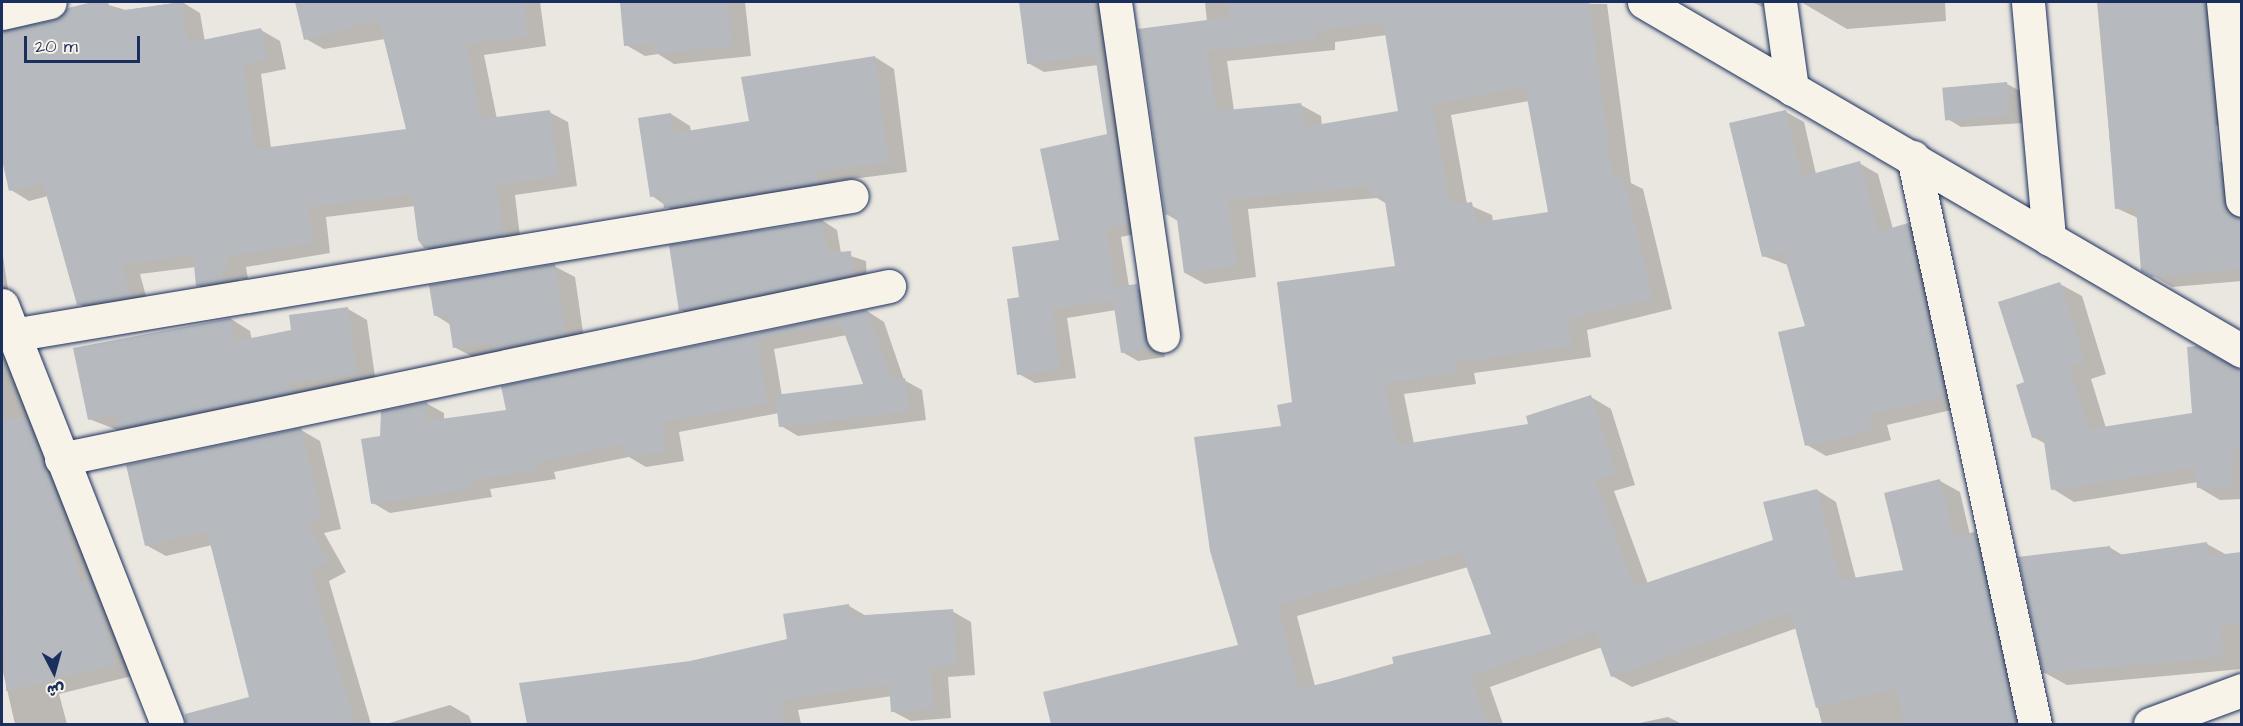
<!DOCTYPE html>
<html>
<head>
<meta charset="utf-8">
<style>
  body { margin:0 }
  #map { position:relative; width:2243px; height:726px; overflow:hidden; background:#eae7e0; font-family:"Architects Daughter","Playpen Sans Arabic",sans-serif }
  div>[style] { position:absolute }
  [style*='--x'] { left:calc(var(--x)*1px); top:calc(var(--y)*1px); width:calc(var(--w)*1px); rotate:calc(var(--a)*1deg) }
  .shadow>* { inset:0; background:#0003 }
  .building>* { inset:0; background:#b6babf; transform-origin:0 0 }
  .roads { filter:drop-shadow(0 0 2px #1b2f5e) drop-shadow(0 0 2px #1b2f5e) }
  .minor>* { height:33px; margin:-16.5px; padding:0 16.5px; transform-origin:16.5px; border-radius:16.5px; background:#f7f3e8 }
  span { translate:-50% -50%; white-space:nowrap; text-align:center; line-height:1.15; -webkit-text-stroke:4.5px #f7f3e8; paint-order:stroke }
  .frame { position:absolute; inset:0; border:3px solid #1b2f5e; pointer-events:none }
  .north { position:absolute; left:24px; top:642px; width:60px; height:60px; -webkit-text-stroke:4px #f7f3e8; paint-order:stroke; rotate:174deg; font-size:16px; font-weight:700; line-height:24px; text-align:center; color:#1b2f5e }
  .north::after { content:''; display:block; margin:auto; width:21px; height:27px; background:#1b2f5e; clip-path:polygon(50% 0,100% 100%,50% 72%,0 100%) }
  .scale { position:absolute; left:24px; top:36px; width:116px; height:27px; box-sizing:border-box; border:3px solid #1b2f5e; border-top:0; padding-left:8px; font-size:18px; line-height:21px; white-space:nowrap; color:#1b2f5e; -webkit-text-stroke:4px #f7f3e8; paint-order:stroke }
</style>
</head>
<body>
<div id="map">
  <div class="shadow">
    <div style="clip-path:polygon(2px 2px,8px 10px,5px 33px,55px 22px,69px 9px,98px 2px,126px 10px,182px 2px,200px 13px,205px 42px,261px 30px,280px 41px,286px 69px,261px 74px,271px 148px,407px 130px,385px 39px,324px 49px,306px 39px,296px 2px,540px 2px,546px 46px,484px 55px,497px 119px,549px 112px,568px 122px,577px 186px,515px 195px,521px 245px,444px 258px,425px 247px,415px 206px,326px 217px,330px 253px,246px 267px,248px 279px,239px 279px,241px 291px,216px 296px,197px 285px,196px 267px,140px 274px,149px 307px,98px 315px,79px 304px,48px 196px,29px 201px,11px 190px,2px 154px)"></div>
    <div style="clip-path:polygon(622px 2px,745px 2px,751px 56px,674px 64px,658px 54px,645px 56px,626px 45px)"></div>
    <div style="clip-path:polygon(1021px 2px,1106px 2px,1143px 232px,1121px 237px,1129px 286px,1152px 294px,1165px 357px,1138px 361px,1122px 352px,1116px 310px,1067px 318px,1076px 378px,1035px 383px,1019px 374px,1061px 241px,1109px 135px,1098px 65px,1044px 72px,1028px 63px)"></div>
    <div style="clip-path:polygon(evenodd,1205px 2px,1607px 4px,1631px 183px,1643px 189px,1672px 309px,1587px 330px,1591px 357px,1474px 373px,1476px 384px,1404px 394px,1414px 444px,1530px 425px,1591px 397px,1611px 409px,1635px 485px,1614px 491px,1648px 584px,1775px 541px,1817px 490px,1836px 502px,1856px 579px,1904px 571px,1940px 481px,1960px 492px,1970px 535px,1994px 546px,2033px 724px,1822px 724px,1797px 628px,1632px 687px,1612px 676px,1602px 647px,1490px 687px,1503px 724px,1053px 724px,1045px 693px,1239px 646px,1283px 427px,1294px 403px,1396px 268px,1387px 204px,1377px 198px,1248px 209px,1256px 277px,1205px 284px,1185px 273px,1178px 221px,1166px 214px,1207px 22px,1205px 2px,1387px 35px,1400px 113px,1322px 126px,1321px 116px,1301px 105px,1234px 111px,1227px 61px,1335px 50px,1335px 42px,1387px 35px,1205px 2px,1529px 101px,1550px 213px,1493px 222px,1492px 215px,1467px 204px,1451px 115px,1529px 101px,1205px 2px,1468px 567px,1493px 635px,1315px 686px,1297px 616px,1468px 567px)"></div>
    <div style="clip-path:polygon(1751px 2px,1792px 2px,1784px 15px)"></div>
    <div style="clip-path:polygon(1801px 2px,1945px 2px,1946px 21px,1847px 29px)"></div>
    <div style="clip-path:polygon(2097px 2px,2229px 2px,2233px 123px,2207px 127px,2219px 161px,2238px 172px,2242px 281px,2172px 287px,2143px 270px,2138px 218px,2116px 208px)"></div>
    <div style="clip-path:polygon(875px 57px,894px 69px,907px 172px,836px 181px,837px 193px,685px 219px,652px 196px,671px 114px,690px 126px,691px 132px,750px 123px)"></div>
    <div style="clip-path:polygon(2007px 84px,2022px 92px,2024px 123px,1961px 127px,1946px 118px)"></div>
    <div style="clip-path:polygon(1786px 112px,1804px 122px,1816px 174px,1859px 163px,1878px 174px,1893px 229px,1908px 225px,1927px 235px,1964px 407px,1887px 425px,1891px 440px,1826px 456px,1807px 445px,1807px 327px,1788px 265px,1763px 256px)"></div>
    <div style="clip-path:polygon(823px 221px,837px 230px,841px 253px,866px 261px,867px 282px,695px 318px,681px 310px)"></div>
    <div style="clip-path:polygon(2px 249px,10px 303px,136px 675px,59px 694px,67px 724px,15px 724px,2px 668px)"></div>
    <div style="clip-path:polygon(554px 266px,575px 277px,585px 346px,475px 358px,454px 347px,451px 325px,435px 315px)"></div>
    <div style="clip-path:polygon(2060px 284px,2082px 296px,2106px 374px,2091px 379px,2106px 428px,2193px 414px,2232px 369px,2242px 369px,2242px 499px,2220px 500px,2198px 487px,2198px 482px,2074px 502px,2053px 489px,2046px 444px,2033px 437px,2026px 383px)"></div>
    <div style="clip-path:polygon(348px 309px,367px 320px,376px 384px,138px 438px,89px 419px,231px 319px,250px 331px,252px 340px,293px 331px)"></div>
    <div style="clip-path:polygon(evenodd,867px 311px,884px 322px,904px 380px,922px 390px,926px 420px,798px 436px,781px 426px,779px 413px,679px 432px,684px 461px,646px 467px,629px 457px,554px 472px,556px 479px,490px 489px,492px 497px,390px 513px,373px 503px,382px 437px,426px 403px,444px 413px,444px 420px,508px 411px,503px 387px,867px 311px,847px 335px,865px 385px,782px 396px,774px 349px,847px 335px)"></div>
    <div style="clip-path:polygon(301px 430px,320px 441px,341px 529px,324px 533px,346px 572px,329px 581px,371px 724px,209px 724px,205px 710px,251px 698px,212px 545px,166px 556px,146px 545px)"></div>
    <div style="clip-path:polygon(2207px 544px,2227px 555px,2242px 553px,2242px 669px,2067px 685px,2045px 673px,2109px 547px,2124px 556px)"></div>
    <div style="clip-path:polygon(849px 606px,868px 617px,952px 611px,971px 622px,975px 675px,948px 677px,951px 718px,911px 721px,892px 711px,892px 696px,798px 710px,801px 724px,528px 724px,521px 685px,690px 662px,789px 641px)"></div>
    <div style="clip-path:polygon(450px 705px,469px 716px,472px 724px,386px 724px)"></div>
    <div style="clip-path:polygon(1668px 717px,1682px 724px,1635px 724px)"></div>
  </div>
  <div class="building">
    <div style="clip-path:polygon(92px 2px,108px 2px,111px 12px,182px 2px,188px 43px,261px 28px,268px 59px,243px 64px,255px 149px,406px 129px,379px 20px,304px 40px,295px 2px,523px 2px,528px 36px,466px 44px,481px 119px,550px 110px,559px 176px,497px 185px,503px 235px,424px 248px,418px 240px,412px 194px,308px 207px,312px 243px,228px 256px,229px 268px,221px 269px,223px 281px,196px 286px,193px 255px,122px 264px,131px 296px,77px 305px,43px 183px,9px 191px,2px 160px,2px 31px,54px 20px,68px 8px)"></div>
    <div style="clip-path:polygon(620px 2px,728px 2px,732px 46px,654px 54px,653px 43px,624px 46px)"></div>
    <div style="clip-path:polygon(1019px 2px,1092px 2px,1128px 223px,1106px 228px,1115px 287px,1137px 284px,1150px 349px,1121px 353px,1113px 300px,1052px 309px,1060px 369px,1017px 375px,1007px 299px,1019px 297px,1012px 247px,1059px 240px,1040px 149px,1107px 134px,1095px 55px,1027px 64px)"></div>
    <div style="clip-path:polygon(evenodd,1228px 2px,1589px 2px,1613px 179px,1623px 176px,1653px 298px,1568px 319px,1572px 346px,1455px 362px,1457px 373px,1384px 383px,1398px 445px,1528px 424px,1526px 416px,1591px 395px,1616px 474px,1595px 480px,1634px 587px,1773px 540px,1763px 502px,1817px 489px,1840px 580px,1903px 570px,1884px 493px,1940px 479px,1954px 536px,1975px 532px,2016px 724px,1905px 724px,1896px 688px,1816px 708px,1791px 612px,1611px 677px,1595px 632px,1470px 676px,1488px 724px,1051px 724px,1043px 692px,1238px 645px,1210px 551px,1194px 437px,1281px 426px,1277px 405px,1292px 402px,1277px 282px,1395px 266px,1384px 195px,1372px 197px,1370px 186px,1228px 199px,1237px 266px,1184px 273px,1176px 212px,1165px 215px,1138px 29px,1230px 17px,1228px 2px,1383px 22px,1398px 111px,1304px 127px,1301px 103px,1216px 111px,1207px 51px,1316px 39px,1315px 31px,1383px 22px,1228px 2px,1525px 87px,1548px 212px,1476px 223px,1472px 202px,1450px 205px,1432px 104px,1525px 87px,1228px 2px,1461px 552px,1491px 634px,1392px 657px,1394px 666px,1299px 689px,1278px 605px,1461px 552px)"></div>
    <div style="clip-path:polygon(2099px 2px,2205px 2px,2223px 202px,2227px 211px,2241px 218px,2241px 269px,2152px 277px,2141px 271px,2136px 207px,2115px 209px)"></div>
    <div style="clip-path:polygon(875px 56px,888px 162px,817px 171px,818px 183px,664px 208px,662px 195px,650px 197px,638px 118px,671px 113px,674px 133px,749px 121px,741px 77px)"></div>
    <div style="left:2007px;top:82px;width:33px;height:65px;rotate:85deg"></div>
    <div style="clip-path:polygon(1786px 110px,1801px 177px,1860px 161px,1878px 232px,1908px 223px,1945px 397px,1869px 415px,1873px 430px,1805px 446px,1778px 332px,1805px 326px,1783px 252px,1762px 257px,1729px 123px)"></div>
    <div style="clip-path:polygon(823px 220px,828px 253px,851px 251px,853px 274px,679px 311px,669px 245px)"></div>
    <div style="clip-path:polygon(555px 264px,565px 335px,494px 349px,492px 342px,453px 348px,448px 314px,434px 316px,429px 285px)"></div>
    <div style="clip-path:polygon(2060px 282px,2085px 362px,2069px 367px,2089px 429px,2192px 413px,2187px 347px,2197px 346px,2241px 370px,2241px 450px,2232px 451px,2234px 486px,2197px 488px,2195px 467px,2051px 490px,2043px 435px,2032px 438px,2016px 385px,2024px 382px,1998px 302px)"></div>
    <div style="clip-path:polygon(348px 307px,357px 374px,290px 383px,292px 392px,118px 428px,114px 414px,88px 420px,73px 348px,231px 318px,236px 341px,291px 330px,289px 315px)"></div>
    <div style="clip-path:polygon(867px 310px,891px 380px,905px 378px,909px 411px,779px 427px,775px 395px,863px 384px,841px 324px,757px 339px,767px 403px,662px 422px,667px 451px,627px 457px,625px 444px,537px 462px,538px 470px,473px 479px,475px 488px,371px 504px,361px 439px,380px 436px,381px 411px,427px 402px,426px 421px,506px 410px,501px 386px)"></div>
    <div style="clip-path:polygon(26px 417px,62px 508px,80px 582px,90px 579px,117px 664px,6px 691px,2px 421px)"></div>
    <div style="clip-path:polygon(301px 428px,322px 518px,306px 522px,328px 561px,310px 570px,355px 724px,186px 724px,185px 714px,249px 697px,207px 531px,145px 546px,126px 465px)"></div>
    <div style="clip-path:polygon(2207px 542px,2209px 556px,2241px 552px,2241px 623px,2219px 626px,2224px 657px,2043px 673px,2018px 557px,2110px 546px,2111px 556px)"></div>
    <div style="clip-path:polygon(849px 604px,851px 616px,953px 609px,957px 665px,930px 667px,933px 708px,891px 712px,889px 684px,780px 700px,785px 724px,527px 724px,519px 683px,690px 661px,787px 639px,783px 614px)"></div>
  </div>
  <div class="roads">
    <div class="minor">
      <div style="--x:1115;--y:2;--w:337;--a:81.8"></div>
      <div style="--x:1644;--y:2;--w:692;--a:30.27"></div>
      <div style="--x:1780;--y:2;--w:88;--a:82.1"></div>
      <div style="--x:2028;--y:2;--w:238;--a:84.9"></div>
      <div style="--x:2223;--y:2;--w:199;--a:84.5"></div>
      <div style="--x:2;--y:13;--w:49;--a:-12.9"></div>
      <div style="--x:1913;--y:157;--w:580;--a:77.86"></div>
      <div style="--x:2;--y:305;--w:450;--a:68.5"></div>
      <div style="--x:12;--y:335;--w:851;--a:-9.4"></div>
      <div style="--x:61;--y:459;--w:846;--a:-11.8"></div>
      <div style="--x:2150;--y:724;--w:98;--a:-20.3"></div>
    </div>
  </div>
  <div class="frame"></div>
  <div class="north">ش</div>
  <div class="scale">20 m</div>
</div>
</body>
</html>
